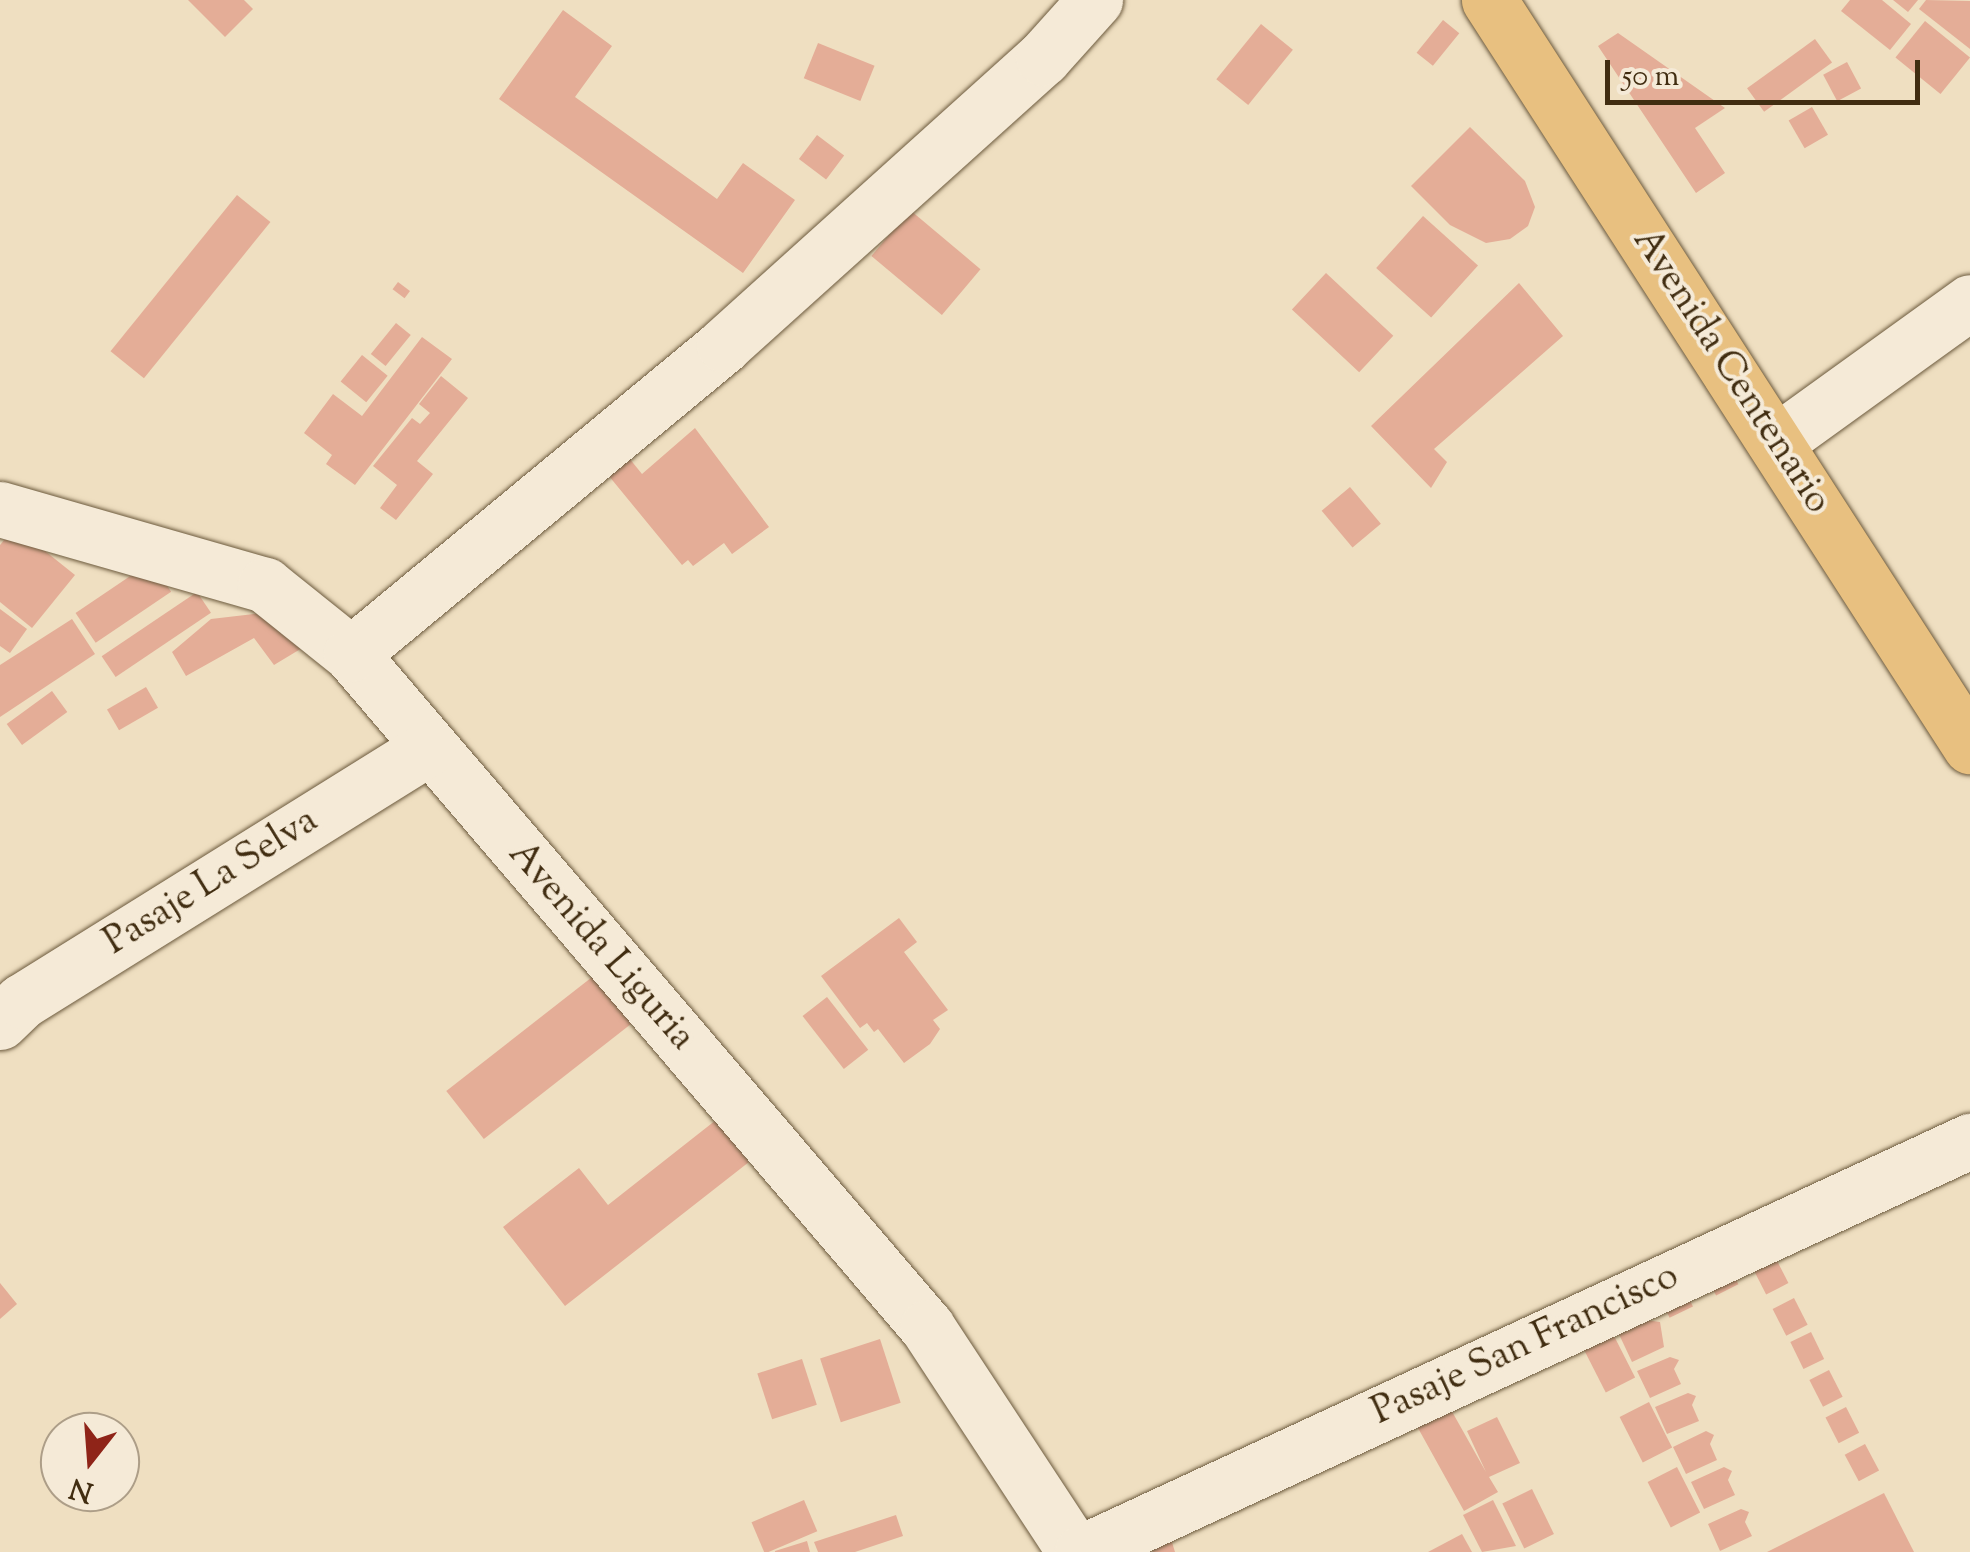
<!DOCTYPE html>
<html>
<head>
<meta charset="utf-8">
<style>
  body { margin:0 }
  #map { position:relative; width:1970px; height:1552px; overflow:hidden; background:#efdfc1; font-family:"Sorts Mill Goudy",serif }
  div>[style] { position:absolute }
  [style*='--x'] { left:calc(var(--x)*1px); top:calc(var(--y)*1px); width:calc(var(--w)*1px); rotate:calc(var(--a)*1deg) }
  .building>* { inset:0; background:#e4ad97; transform-origin:0 0 }
  .roads { filter:drop-shadow(0 0 2px #6c5a3d) drop-shadow(0 0 2px #6c5a3d) }
  .minor>* { height:55px; margin:-27.5px; padding:0 27.5px; transform-origin:27.5px; border-radius:27.5px; background:#f5ead7 }
  .major>* { height:55px; margin:-27.5px; padding:0 27.5px; transform-origin:27.5px; border-radius:27.5px; background:#e8c080 }
  span { translate:-50% -50%; white-space:nowrap; text-align:center; line-height:1.15; -webkit-text-stroke:8px #f5ead7; paint-order:stroke }
  .street-label { font-size:38px; color:#412d11 }
  .north { position:absolute; left:40px; top:1412px; width:100px; height:100px; box-sizing:border-box; background:#f5ead7; border:2px solid #ad9e88; border-radius:50%; rotate:197deg; font-size:28px; font-weight:700; line-height:40px; text-align:center; color:#412d11 }
  .north::after { content:''; display:block; margin:auto; width:35px; height:45px; background:#8f2418; clip-path:polygon(50% 0,100% 100%,50% 72%,0 100%) }
  .scale { position:absolute; left:1605px; top:60px; width:315px; height:45px; box-sizing:border-box; border:5px solid #412d11; border-top:0; padding-left:12px; font-size:30px; line-height:35px; white-space:nowrap; color:#412d11; -webkit-text-stroke:8px #f5ead7; paint-order:stroke }
</style>
</head>
<body>
<div id="map">
  <div class="building">
    <div style="clip-path:polygon(188px 0,244px 0,253px 9px,225px 37px)"></div>
    <div style="clip-path:polygon(1850px 0,1882px 0,1911px 24px,1890px 50px,1841px 11px)"></div>
    <div style="clip-path:polygon(1893px 0,1918px 0,1908px 12px)"></div>
    <div style="clip-path:polygon(1926px 0,1970px 1px,1970px 49px,1919px 9px)"></div>
    <div style="clip-path:polygon(563px 10px,612px 46px,575px 97px,717px 199px,743px 163px,795px 200px,743px 273px,499px 99px)"></div>
    <div style="left:1443px;top:20px;width:21px;height:42px;rotate:39deg"></div>
    <div style="left:1925px;top:21px;width:58px;height:47px;rotate:39deg"></div>
    <div style="left:1261px;top:24px;width:41px;height:71px;rotate:39deg"></div>
    <div style="clip-path:polygon(1618px 33px,1725px 108px,1695px 128px,1725px 173px,1696px 193px,1598px 46px)"></div>
    <div style="left:1815px;top:39px;width:29px;height:84px;rotate:54deg"></div>
    <div style="left:818px;top:43px;width:61px;height:38px;rotate:22deg"></div>
    <div style="left:1847px;top:62px;width:30px;height:27px;rotate:62deg"></div>
    <div style="left:1812px;top:107px;width:32px;height:27px;rotate:60deg"></div>
    <div style="clip-path:polygon(1470px 127px,1525px 181px,1535px 207px,1528px 226px,1510px 239px,1486px 243px,1450px 225px,1411px 186px)"></div>
    <div style="left:817px;top:135px;width:34px;height:30px;rotate:37deg"></div>
    <div style="left:237px;top:195px;width:43px;height:201px;rotate:39deg"></div>
    <div style="left:910px;top:210px;width:92px;height:60px;rotate:40deg"></div>
    <div style="left:1423px;top:216px;width:74px;height:70px;rotate:42deg"></div>
    <div style="left:1326px;top:273px;width:92px;height:50px;rotate:43deg"></div>
    <div style="left:398px;top:282px;width:15px;height:9px;rotate:37deg"></div>
    <div style="clip-path:polygon(1519px 283px,1563px 336px,1434px 449px,1447px 462px,1431px 488px,1371px 426px)"></div>
    <div style="left:396px;top:323px;width:19px;height:40px;rotate:39deg"></div>
    <div style="clip-path:polygon(422px 337px,452px 359px,355px 485px,326px 464px,332px 455px,304px 433px,333px 394px,362px 416px)"></div>
    <div style="left:362px;top:355px;width:33px;height:34px;rotate:39deg"></div>
    <div style="clip-path:polygon(441px 376px,468px 398px,417px 461px,433px 474px,396px 520px,380px 508px,397px 485px,373px 466px,412px 418px,420px 424px,430px 413px,419px 404px)"></div>
    <div style="clip-path:polygon(695px 428px,769px 527px,732px 554px,724px 543px,693px 566px,688px 560px,682px 565px,604px 470px,625px 453px,642px 474px)"></div>
    <div style="left:1350px;top:487px;width:48px;height:37px;rotate:50deg"></div>
    <div style="clip-path:polygon(15px 527px,75px 575px,32px 628px,0 602px,0 545px)"></div>
    <div style="left:151px;top:562px;width:36px;height:91px;rotate:56deg"></div>
    <div style="left:197px;top:592px;width:25px;height:115px;rotate:56deg"></div>
    <div style="clip-path:polygon(0 609px,27px 629px,10px 653px,0 646px)"></div>
    <div style="clip-path:polygon(290px 610px,317px 639px,274px 665px,254px 638px,186px 676px,172px 652px,211px 619px)"></div>
    <div style="clip-path:polygon(72px 619px,95px 654px,0 717px,0 665px)"></div>
    <div style="left:146px;top:687px;width:24px;height:45px;rotate:60deg"></div>
    <div style="left:52px;top:691px;width:26px;height:56px;rotate:54deg"></div>
    <div style="clip-path:polygon(899px 918px,917px 942px,904px 952px,948px 1010px,933px 1020px,940px 1029px,930px 1044px,904px 1063px,878px 1029px,874px 1032px,867px 1023px,860px 1028px,821px 976px)"></div>
    <div style="left:596px;top:974px;width:61px;height:190px;rotate:52deg"></div>
    <div style="left:827px;top:997px;width:67px;height:31px;rotate:52deg"></div>
    <div style="clip-path:polygon(716px 1120px,749px 1162px,565px 1306px,503px 1227px,579px 1168px,608px 1205px)"></div>
    <div style="left:1768px;top:1243px;width:45px;height:25px;rotate:63deg"></div>
    <div style="left:1727px;top:1262px;width:25px;height:25px;rotate:63deg"></div>
    <div style="clip-path:polygon(0 1283px,17px 1304px,0 1319px)"></div>
    <div style="left:1682px;top:1284px;width:25px;height:26px;rotate:64deg"></div>
    <div style="left:1794px;top:1298px;width:30px;height:24px;rotate:63deg"></div>
    <div style="clip-path:polygon(1610px 1315px,1660px 1322px,1664px 1347px,1632px 1362px)"></div>
    <div style="left:1612px;top:1332px;width:51px;height:33px;rotate:63deg"></div>
    <div style="left:1811px;top:1332px;width:30px;height:23px;rotate:64deg"></div>
    <div style="left:880px;top:1339px;width:67px;height:63px;rotate:72deg"></div>
    <div style="clip-path:polygon(1670px 1357px,1679px 1360px,1674px 1369px,1681px 1384px,1650px 1398px,1637px 1371px)"></div>
    <div style="left:802px;top:1359px;width:48px;height:47px;rotate:72deg"></div>
    <div style="left:1829px;top:1370px;width:30px;height:22px;rotate:63deg"></div>
    <div style="clip-path:polygon(1441px 1392px,1486px 1472px,1467px 1431px,1497px 1417px,1520px 1463px,1489px 1477px,1498px 1492px,1464px 1511px,1408px 1410px)"></div>
    <div style="clip-path:polygon(1688px 1393px,1696px 1396px,1692px 1405px,1699px 1421px,1667px 1434px,1655px 1407px)"></div>
    <div style="left:1649px;top:1402px;width:51px;height:33px;rotate:63deg"></div>
    <div style="left:1846px;top:1407px;width:29px;height:23px;rotate:63deg"></div>
    <div style="clip-path:polygon(1706px 1431px,1714px 1435px,1710px 1444px,1717px 1460px,1686px 1474px,1673px 1447px)"></div>
    <div style="left:1865px;top:1444px;width:30px;height:23px;rotate:62deg"></div>
    <div style="left:1677px;top:1467px;width:51px;height:33px;rotate:63deg"></div>
    <div style="clip-path:polygon(1724px 1467px,1732px 1471px,1728px 1480px,1735px 1495px,1704px 1509px,1691px 1482px)"></div>
    <div style="left:1532px;top:1489px;width:50px;height:33px;rotate:64deg"></div>
    <div style="clip-path:polygon(1884px 1493px,1914px 1552px,1767px 1552px)"></div>
    <div style="left:804px;top:1500px;width:34px;height:57px;rotate:67deg"></div>
    <div style="clip-path:polygon(1493px 1500px,1516px 1546px,1482px 1552px,1463px 1515px)"></div>
    <div style="clip-path:polygon(1741px 1509px,1749px 1512px,1745px 1522px,1752px 1536px,1720px 1551px,1708px 1524px)"></div>
    <div style="clip-path:polygon(896px 1515px,903px 1536px,855px 1552px,818px 1552px,814px 1542px)"></div>
    <div style="clip-path:polygon(1462px 1534px,1472px 1552px,1428px 1552px)"></div>
    <div style="clip-path:polygon(1171px 1539px,1175px 1552px,1153px 1552px,1150px 1545px)"></div>
    <div style="clip-path:polygon(807px 1541px,810px 1552px,775px 1552px,775px 1551px)"></div>
  </div>
  <div class="roads">
    <div class="minor">
      <div style="--x:1776;--y:442;--w:239;--a:-35.8"></div>
      <div style="--x:0;--y:509;--w:276;--a:16"></div>
      <div style="--x:265;--y:585;--w:110;--a:38.7"></div>
      <div style="--x:351;--y:654;--w:886;--a:49.44"></div>
      <div style="--x:927;--y:1327;--w:269;--a:56.7"></div>
      <div style="--x:351;--y:654;--w:484;--a:-39.6"></div>
      <div style="--x:724;--y:345;--w:429;--a:-42"></div>
      <div style="--x:1043;--y:58;--w:78;--a:-48.1"></div>
      <div style="--x:0;--y:1022;--w:30;--a:-44"></div>
      <div style="--x:22;--y:1001;--w:478;--a:-31.9"></div>
      <div style="--x:1082;--y:1552;--w:979;--a:-24.84"></div>
    </div>
    <div class="major">
      <div style="--x:1489;--y:0;--w:888;--a:57.19"></div>
    </div>
  </div>
  <div class="street-label">
    <span style="left:1730px;top:372px;rotate:57deg">Avenida Centenario</span>
    <span style="left:212px;top:883px;rotate:-32deg">Pasaje La Selva</span>
    <span style="left:600px;top:947px;rotate:49deg">Avenida Liguria</span>
    <span style="left:1526px;top:1346px;rotate:-25deg">Pasaje San Francisco</span>
  </div>
  <div class="north">N</div>
  <div class="scale">50 m</div>
</div>
</body>
</html>
